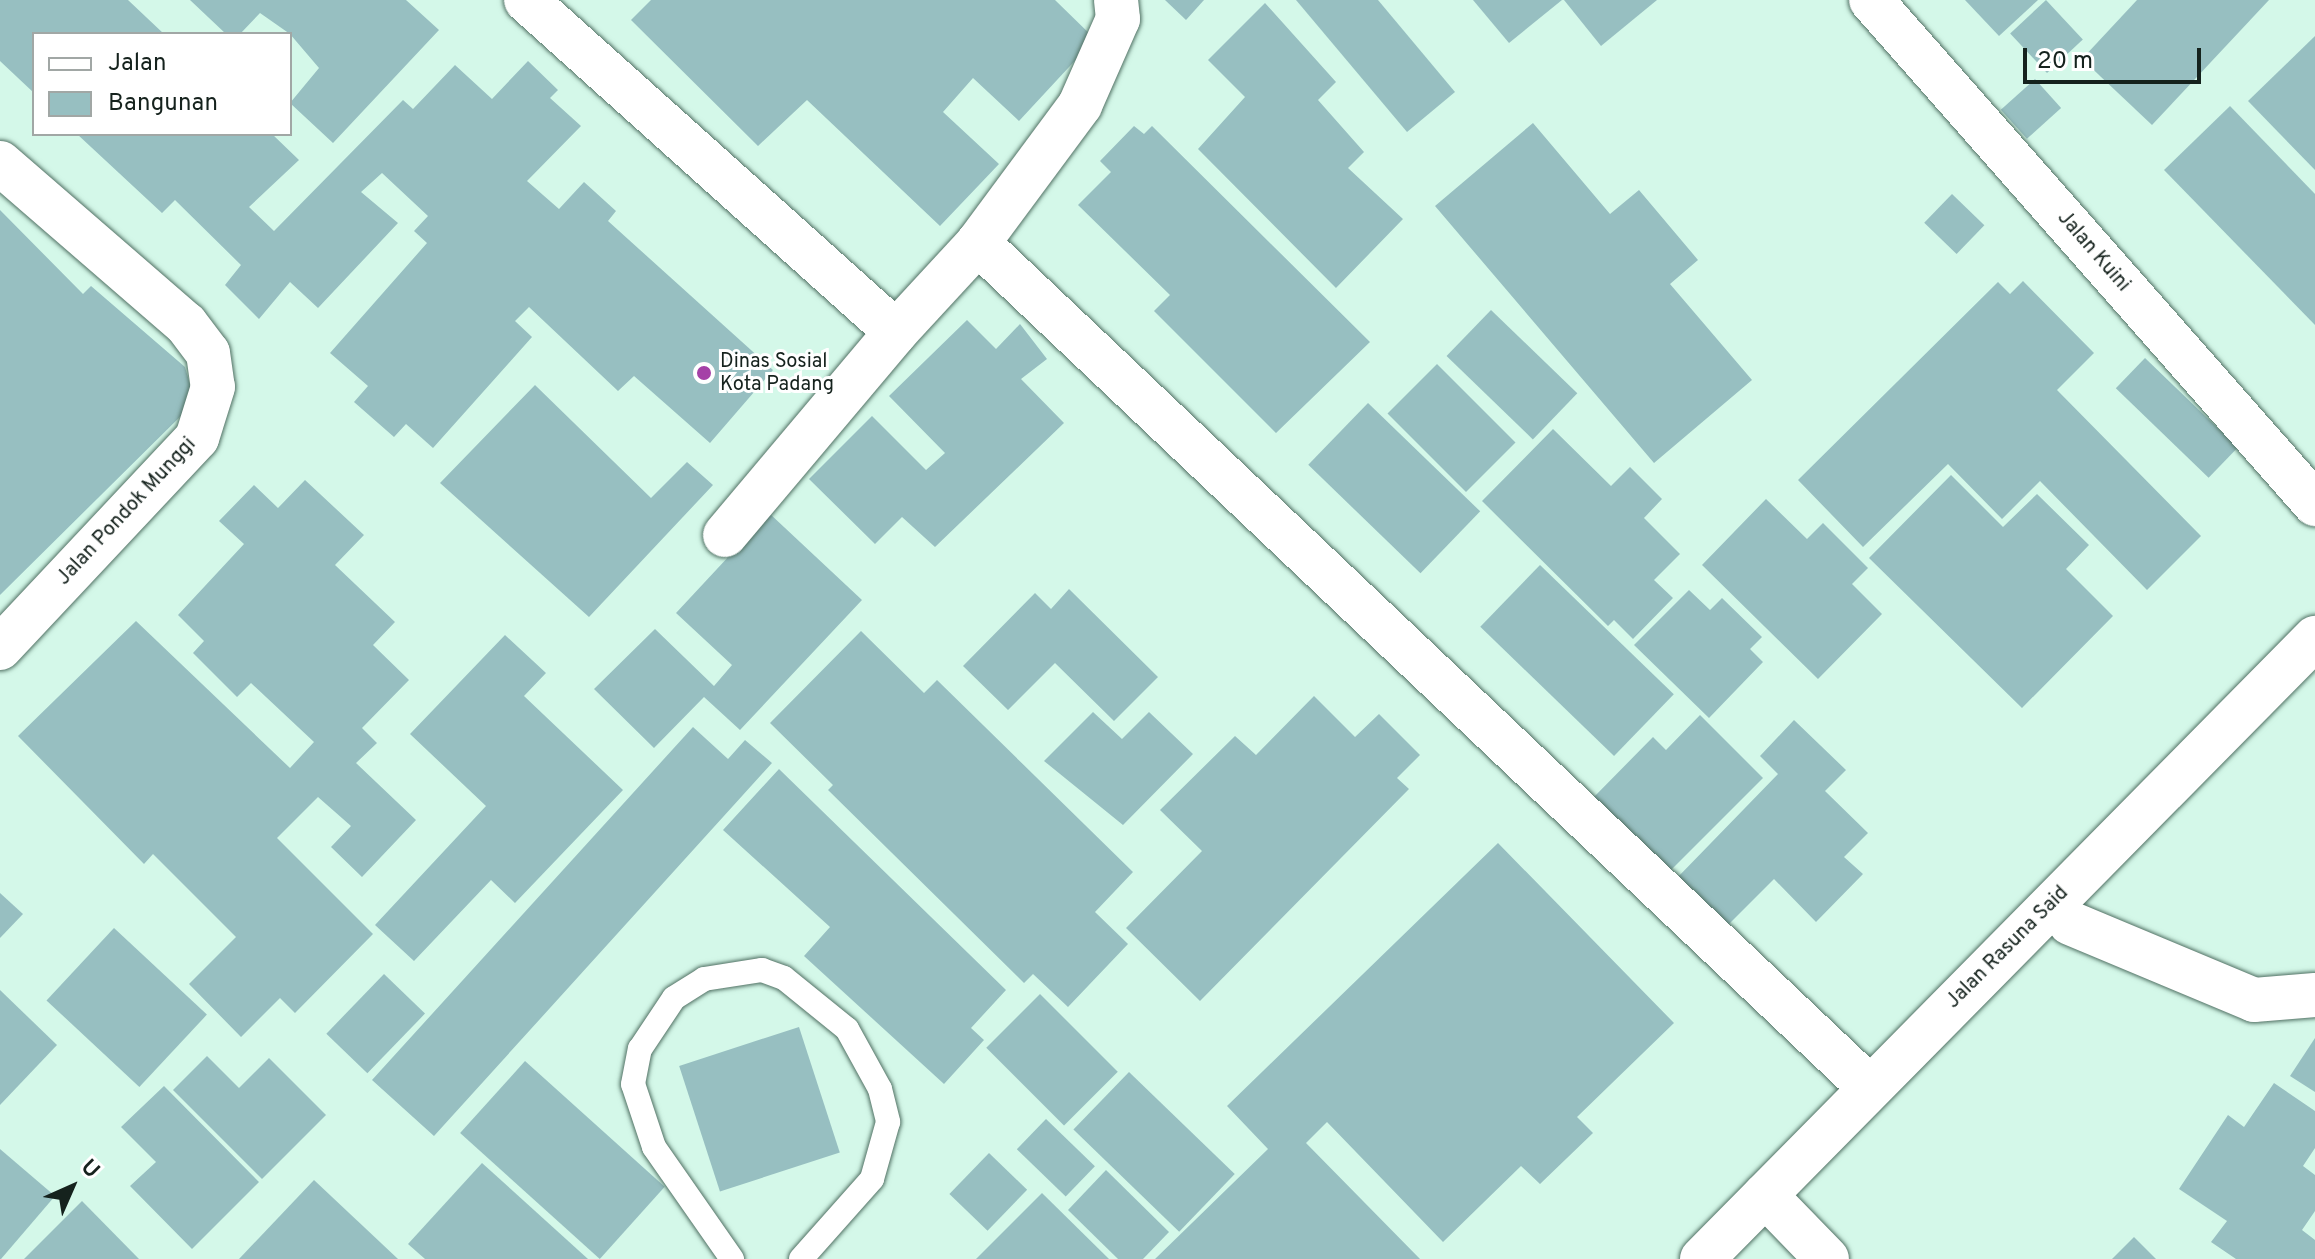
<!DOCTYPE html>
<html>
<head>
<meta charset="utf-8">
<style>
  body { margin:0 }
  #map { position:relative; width:2315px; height:1259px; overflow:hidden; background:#d4f8e9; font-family:Overpass,sans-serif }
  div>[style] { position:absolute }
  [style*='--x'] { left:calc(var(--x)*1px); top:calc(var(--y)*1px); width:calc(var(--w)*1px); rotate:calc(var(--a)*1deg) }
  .building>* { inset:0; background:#97bfc1; transform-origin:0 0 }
  .roads { filter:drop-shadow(0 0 2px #517164) drop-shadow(0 0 2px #517164) }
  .service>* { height:24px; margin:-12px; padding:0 12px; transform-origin:12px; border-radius:12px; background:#fff }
  .minor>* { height:44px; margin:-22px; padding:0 22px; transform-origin:22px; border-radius:22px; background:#fff }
  .primary>* { height:44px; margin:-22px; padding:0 22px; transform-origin:22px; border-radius:22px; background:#fff }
  .dots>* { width:22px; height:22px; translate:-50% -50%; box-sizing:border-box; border:4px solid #fff; border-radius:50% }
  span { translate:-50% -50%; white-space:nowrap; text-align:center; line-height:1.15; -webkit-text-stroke:6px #fff; paint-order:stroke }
  .street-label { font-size:20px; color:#15221d }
  .poi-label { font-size:20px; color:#15221d }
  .left { translate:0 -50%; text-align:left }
  .legend { position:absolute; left:32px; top:32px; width:260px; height:104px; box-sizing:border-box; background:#fff; border:2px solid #a1a7a5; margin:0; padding:10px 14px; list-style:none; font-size:24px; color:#15221d }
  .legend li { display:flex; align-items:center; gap:16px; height:40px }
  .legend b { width:40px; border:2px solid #a1a7a5 }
  .north { position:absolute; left:32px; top:1147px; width:80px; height:80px; -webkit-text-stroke:6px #fff; paint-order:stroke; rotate:45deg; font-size:22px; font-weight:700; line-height:32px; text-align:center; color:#15221d }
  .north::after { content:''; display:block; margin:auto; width:28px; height:36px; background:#15221d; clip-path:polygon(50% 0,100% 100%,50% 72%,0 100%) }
  .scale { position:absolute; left:2023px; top:48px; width:178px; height:36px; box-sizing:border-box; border:4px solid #15221d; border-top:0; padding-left:10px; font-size:24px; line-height:28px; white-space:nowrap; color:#15221d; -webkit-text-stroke:6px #fff; paint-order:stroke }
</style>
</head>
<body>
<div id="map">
  <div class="building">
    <div style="clip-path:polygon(0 0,128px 0,164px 34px,34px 34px,34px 93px,0 61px)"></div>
    <div style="clip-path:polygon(190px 0,406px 0,439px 30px,333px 143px,290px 103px,319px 68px,290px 34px,260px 13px,240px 34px,226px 34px)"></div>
    <div style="clip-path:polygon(651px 0,1055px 0,1095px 39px,1019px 121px,973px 78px,943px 112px,999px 164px,940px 226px,807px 100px,758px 146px,631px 20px)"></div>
    <div style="clip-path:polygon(1165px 0,1204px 0,1186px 20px)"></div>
    <div style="clip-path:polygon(1296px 0,1378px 0,1455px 92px,1407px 132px)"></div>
    <div style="clip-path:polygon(1473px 0,1562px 0,1509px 43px)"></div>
    <div style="clip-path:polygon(1564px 0,1657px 0,1601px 46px)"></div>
    <div style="clip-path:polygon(1965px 0,2038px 0,1999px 36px)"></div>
    <div style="left:2046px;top:0;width:54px;height:49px;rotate:47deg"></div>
    <div style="clip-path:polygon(2137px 0,2269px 0,2152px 125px,2082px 59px)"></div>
    <div style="clip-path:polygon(1265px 3px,1336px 82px,1318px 100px,1364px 152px,1348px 168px,1403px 219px,1336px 288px,1198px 149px,1245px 97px,1208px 60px)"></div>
    <div style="clip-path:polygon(2315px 36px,2315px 170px,2248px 101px)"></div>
    <div style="clip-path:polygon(528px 61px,558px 90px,550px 98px,581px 126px,527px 181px,559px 209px,584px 182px,616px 211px,608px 221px,773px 370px,710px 443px,634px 376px,618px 391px,529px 307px,515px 321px,532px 337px,433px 448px,406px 424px,394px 437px,354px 402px,368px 386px,330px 353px,427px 243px,414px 231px,428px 216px,382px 173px,361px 192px,398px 223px,318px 308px,290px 282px,259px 319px,225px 285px,241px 265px,175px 200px,162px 213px,77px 134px,272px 134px,299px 160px,249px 207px,274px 231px,403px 100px,413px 109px,455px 65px,492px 99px)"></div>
    <div style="left:2035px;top:79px;width:39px;height:46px;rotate:48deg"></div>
    <div style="clip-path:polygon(2230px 106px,2315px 194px,2315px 325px,2164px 170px)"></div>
    <div style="clip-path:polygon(1533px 123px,1610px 214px,1639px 190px,1698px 260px,1670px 284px,1752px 380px,1654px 463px,1435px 206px)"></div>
    <div style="clip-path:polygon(1134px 126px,1144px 134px,1152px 126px,1370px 342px,1276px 433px,1154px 311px,1170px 295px,1078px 205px,1111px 172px,1100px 161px)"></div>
    <div style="left:1952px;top:194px;width:45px;height:40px;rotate:44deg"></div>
    <div style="clip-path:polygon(0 210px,83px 294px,91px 286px,185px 367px,195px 402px,0 595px)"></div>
    <div style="clip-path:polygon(2023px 281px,2094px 353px,2057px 390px,2201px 536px,2147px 590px,2040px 481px,2002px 519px,1948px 464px,1863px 547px,1798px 480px,1998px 282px,2010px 294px)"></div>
    <div style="left:1491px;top:310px;width:120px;height:64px;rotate:44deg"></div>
    <div style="clip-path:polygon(967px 320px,996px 349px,1020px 324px,1047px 359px,1021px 379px,1064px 423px,935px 547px,902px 517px,875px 544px,809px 479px,872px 416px,926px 470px,945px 453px,889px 396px)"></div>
    <div style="left:2145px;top:358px;width:129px;height:42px;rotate:44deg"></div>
    <div style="left:1437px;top:364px;width:111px;height:70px;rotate:45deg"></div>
    <div style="clip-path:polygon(535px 385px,651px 498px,687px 462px,713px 485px,589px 617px,440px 483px)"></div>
    <div style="left:1368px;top:403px;width:156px;height:86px;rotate:44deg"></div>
    <div style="clip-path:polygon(1553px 429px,1611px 486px,1630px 467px,1662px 499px,1644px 518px,1680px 554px,1654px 580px,1673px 598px,1633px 639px,1614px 620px,1608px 626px,1482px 501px)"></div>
    <div style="clip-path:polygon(1951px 475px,2003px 527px,2037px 494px,2089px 545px,2066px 569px,2113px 616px,2022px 708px,1869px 558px)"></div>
    <div style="clip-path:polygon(305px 480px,364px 535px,335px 565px,395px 622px,373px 645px,409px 680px,362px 728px,377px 743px,356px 763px,416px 820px,362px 877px,331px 847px,351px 826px,318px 797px,277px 838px,373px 934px,295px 1013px,280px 998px,241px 1037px,189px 984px,236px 937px,153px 854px,144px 864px,18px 736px,136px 621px,290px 768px,314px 742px,251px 683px,237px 697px,193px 653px,204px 641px,178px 615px,244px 544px,219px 521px,254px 485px,278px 508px)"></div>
    <div style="clip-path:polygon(1766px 499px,1807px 539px,1823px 523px,1868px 568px,1852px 584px,1882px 614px,1818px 679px,1702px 565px)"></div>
    <div style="clip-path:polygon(769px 513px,862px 600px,740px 730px,704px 697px,654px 748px,594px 689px,655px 629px,714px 686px,732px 665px,676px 613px)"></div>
    <div style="left:1540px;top:565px;width:186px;height:86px;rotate:44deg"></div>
    <div style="clip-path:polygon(1069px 589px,1158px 677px,1114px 721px,1055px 663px,1008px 710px,963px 666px,1035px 593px,1051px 609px)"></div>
    <div style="clip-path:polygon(1689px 590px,1710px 610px,1722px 598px,1762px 637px,1750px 649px,1763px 662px,1709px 718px,1634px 645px)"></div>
    <div style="clip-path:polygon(861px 631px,924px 693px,937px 680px,1133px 872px,1095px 912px,1128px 944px,1068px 1007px,1033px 974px,1024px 983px,828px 790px,833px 785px,770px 723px)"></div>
    <div style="clip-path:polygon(505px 635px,546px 673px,524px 696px,623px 790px,515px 903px,491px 880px,414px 961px,375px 925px,486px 806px,410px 734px)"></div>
    <div style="clip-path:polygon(1314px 696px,1355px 737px,1379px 714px,1420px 755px,1397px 778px,1409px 789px,1200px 1001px,1126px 928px,1202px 851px,1160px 810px,1235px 736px,1256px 755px)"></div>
    <div style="clip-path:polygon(1093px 712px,1122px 739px,1149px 712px,1193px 754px,1123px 825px,1044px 761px)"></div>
    <div style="clip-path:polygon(1700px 715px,1763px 778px,1666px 875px,1591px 800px,1653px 737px,1666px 750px)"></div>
    <div style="clip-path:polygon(1794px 720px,1846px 770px,1825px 791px,1868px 833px,1844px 857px,1863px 874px,1816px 922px,1774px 879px,1725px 928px,1676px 879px,1778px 774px,1760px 756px)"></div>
    <div style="clip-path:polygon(693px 727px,728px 759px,745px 740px,772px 763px,434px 1136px,372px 1080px)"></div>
    <div style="clip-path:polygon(779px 769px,1006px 990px,971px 1028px,984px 1040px,944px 1084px,804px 956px,830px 927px,723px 830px)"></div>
    <div style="clip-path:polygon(1498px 843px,1674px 1023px,1577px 1117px,1593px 1133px,1540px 1184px,1521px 1166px,1443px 1242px,1327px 1122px,1306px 1143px,1420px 1259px,1155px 1259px,1268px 1149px,1227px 1106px)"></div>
    <div style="clip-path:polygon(0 893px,23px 914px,0 938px)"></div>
    <div style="left:114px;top:928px;width:127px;height:99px;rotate:43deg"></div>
    <div style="left:384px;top:974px;width:57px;height:83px;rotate:44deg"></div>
    <div style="clip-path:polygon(0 990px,57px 1045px,0 1105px)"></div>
    <div style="left:1040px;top:994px;width:110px;height:76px;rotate:45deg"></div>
    <div style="left:799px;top:1027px;width:132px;height:126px;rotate:72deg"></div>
    <div style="clip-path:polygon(2315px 1038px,2315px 1092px,2290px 1076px)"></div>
    <div style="clip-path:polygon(207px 1056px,239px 1088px,269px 1058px,326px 1115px,262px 1179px,173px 1090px)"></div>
    <div style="left:525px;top:1061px;width:188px;height:97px;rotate:42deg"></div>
    <div style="left:1129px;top:1072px;width:147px;height:80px;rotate:44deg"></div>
    <div style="clip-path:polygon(2274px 1083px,2315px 1111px,2315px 1148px,2303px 1166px,2315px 1175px,2315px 1211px,2302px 1230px,2315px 1240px,2315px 1259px,2236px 1259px,2211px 1242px,2227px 1221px,2179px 1189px,2228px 1115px,2244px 1127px)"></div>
    <div style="clip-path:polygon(164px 1086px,259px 1182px,192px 1249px,130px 1186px,156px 1162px,121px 1127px)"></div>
    <div style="left:1046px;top:1119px;width:68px;height:42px;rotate:44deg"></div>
    <div style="clip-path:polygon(0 1149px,55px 1196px,1px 1259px,0 1259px)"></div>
    <div style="left:989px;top:1153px;width:53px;height:57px;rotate:44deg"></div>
    <div style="clip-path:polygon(482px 1163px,588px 1259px,425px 1259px,408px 1244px)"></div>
    <div style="clip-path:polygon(1106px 1170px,1169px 1232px,1143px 1259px,1118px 1259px,1068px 1210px)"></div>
    <div style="clip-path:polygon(314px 1180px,398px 1259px,239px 1259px)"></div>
    <div style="clip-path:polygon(1042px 1193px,1109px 1259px,976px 1259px)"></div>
    <div style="clip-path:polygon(82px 1201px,139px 1259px,24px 1259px)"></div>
    <div style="clip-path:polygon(2134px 1237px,2156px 1259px,2112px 1259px)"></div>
  </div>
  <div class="roads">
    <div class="service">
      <div style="--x:732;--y:1259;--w:136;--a:-124.9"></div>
      <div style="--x:654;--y:1147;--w:66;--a:-108.4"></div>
      <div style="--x:633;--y:1084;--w:36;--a:-79"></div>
      <div style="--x:640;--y:1049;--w:61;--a:-56.3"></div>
      <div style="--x:674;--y:998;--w:36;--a:-32"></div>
      <div style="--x:704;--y:979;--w:59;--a:-8.8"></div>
      <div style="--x:762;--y:970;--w:23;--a:20"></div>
      <div style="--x:784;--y:978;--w:81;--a:39"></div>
      <div style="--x:847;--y:1029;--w:68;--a:61.2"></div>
      <div style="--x:880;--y:1089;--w:34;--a:76"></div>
      <div style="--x:888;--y:1122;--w:59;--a:105.7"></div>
      <div style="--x:872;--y:1179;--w:107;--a:131.6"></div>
    </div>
    <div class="minor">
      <div style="--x:526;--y:0;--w:497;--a:41.9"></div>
      <div style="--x:896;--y:332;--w:121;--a:-47.3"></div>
      <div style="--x:978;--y:243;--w:172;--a:-53.5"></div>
      <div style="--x:1080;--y:105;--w:94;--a:-66.2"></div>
      <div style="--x:1118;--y:19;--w:19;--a:-96"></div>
      <div style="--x:1871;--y:0;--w:672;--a:48.62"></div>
      <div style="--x:0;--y:163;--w:246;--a:40.9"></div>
      <div style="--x:186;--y:324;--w:36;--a:53"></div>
      <div style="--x:208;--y:353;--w:34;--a:82"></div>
      <div style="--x:213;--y:387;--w:53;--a:107.4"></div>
      <div style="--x:197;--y:438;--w:288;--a:133.2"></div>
      <div style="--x:978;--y:243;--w:1229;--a:43.45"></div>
      <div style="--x:725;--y:535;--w:265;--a:-49.9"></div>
      <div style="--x:2070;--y:923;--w:199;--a:22.7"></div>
      <div style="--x:2254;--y:1000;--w:61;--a:-4.7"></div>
      <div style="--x:1765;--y:1195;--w:89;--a:45.9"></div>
    </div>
    <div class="primary">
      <div style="--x:1702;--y:1259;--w:873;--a:-45.37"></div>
    </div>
  </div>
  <div class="dots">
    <div style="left:704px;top:373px;background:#a541a7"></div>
  </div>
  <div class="street-label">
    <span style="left:2093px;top:252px;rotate:49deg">Jalan Kuini</span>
    <span style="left:127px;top:512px;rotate:-47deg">Jalan Pondok Munggi</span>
    <span style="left:2008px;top:948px;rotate:-45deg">Jalan Rasuna Said</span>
  </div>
  <div class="poi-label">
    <span class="left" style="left:720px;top:374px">Dinas Sosial<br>Kota Padang</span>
  </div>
  <ul class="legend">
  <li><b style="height:10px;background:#fff"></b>Jalan</li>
  <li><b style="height:22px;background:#97bfc1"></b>Bangunan</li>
  </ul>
  <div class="north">U</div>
  <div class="scale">20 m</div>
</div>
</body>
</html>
